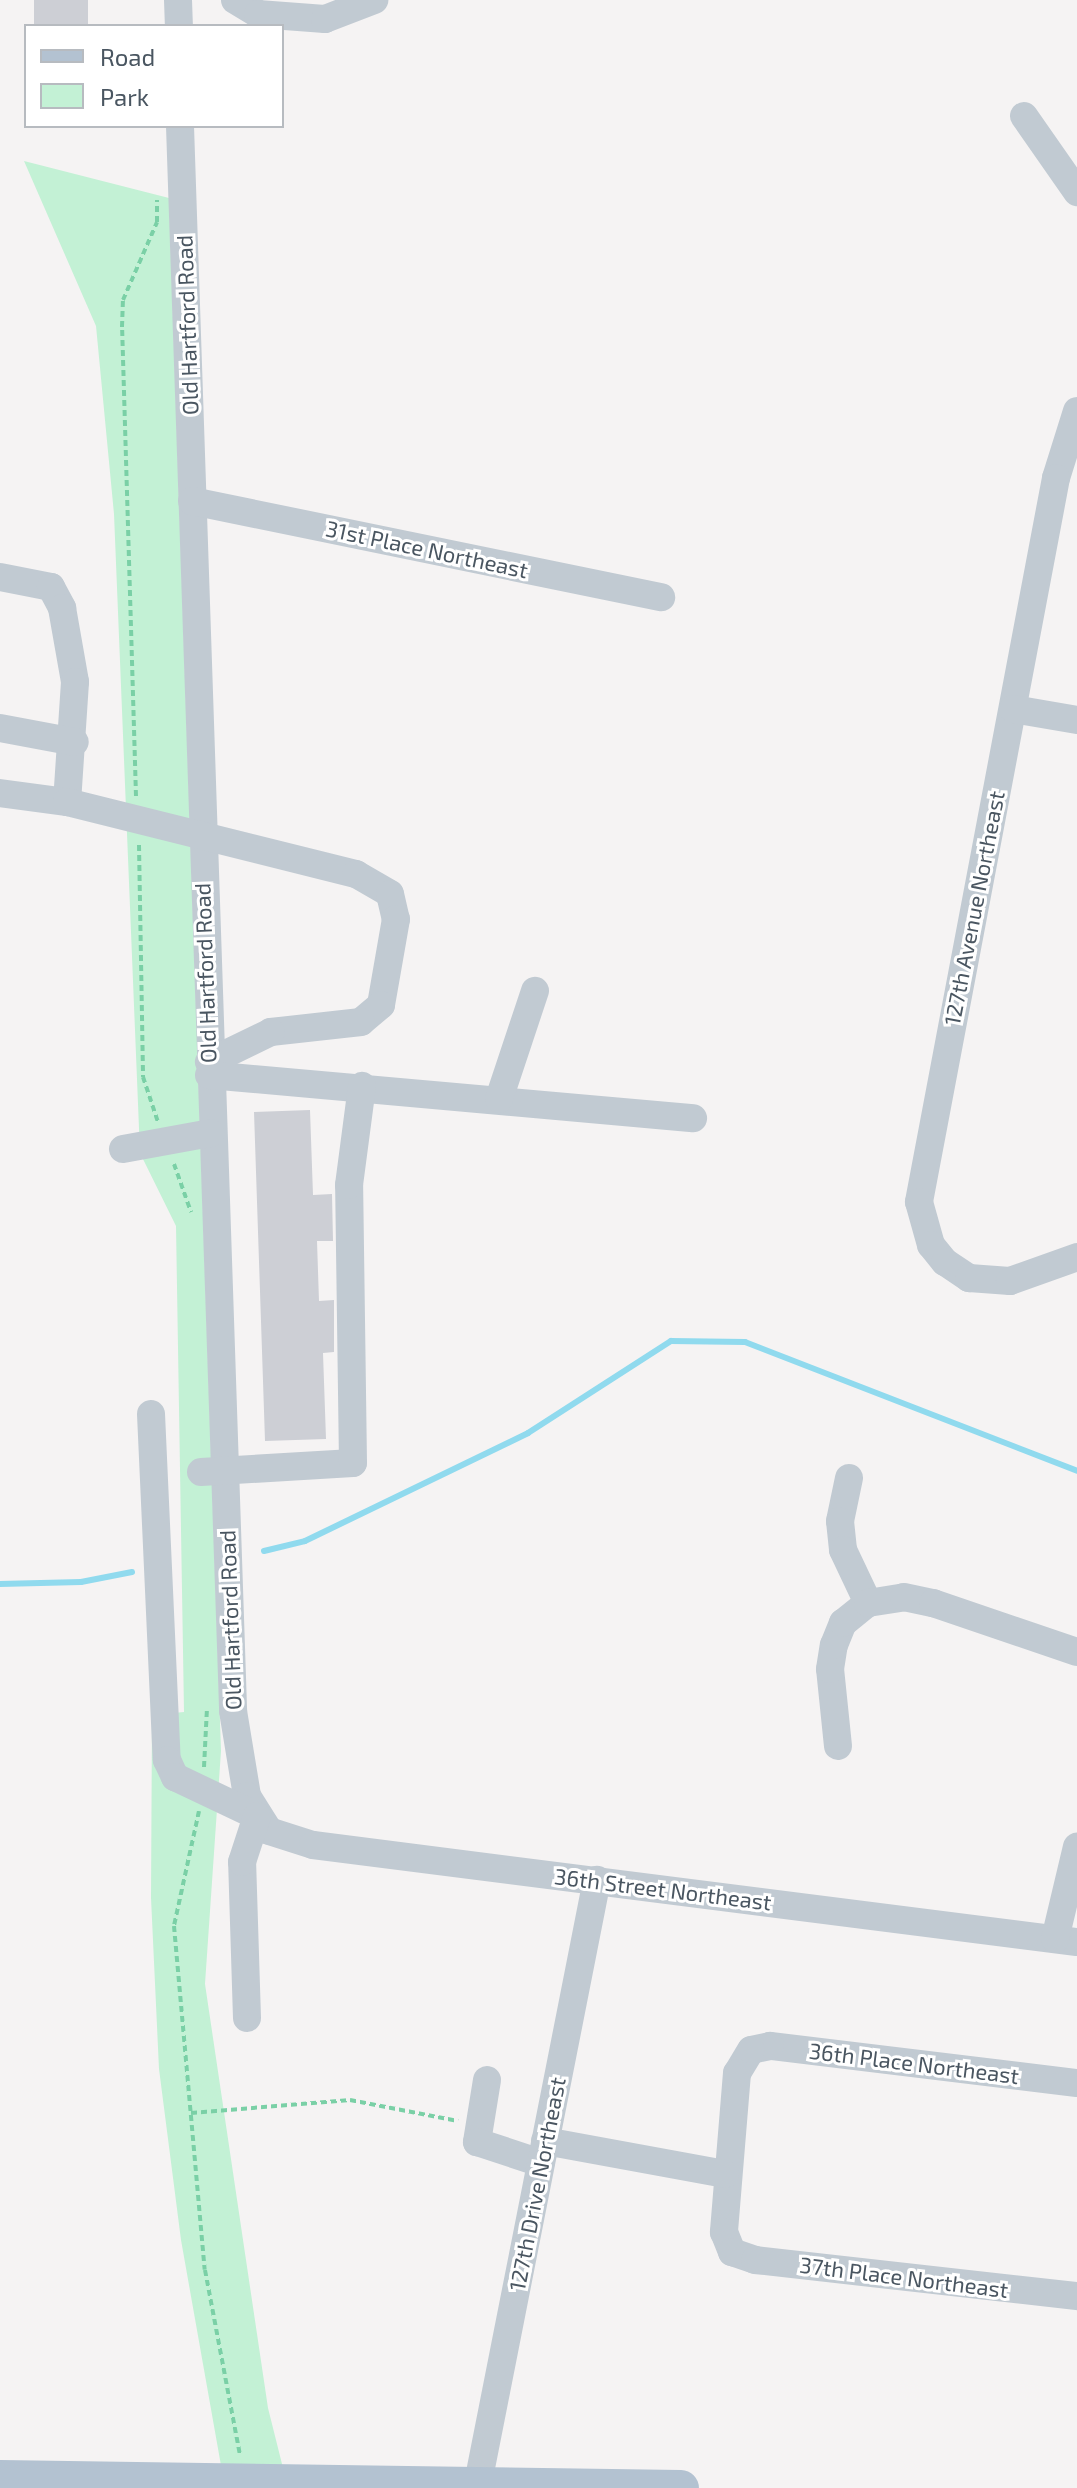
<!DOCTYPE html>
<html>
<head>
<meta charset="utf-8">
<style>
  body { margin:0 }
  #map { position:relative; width:1077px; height:2488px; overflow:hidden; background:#f5f3f3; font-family:"Exo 2",sans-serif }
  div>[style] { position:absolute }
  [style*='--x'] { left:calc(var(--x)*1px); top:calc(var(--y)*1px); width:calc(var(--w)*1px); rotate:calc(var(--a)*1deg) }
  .green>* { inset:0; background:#c3f1d5 }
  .stream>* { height:6px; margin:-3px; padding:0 3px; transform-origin:3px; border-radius:3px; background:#90daee }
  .building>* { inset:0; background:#cdcfd5; transform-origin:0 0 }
  .path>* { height:4px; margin-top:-2px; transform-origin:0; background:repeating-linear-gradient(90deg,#7ad0a6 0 6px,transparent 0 10px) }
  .minor>* { height:28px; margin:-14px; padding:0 14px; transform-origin:14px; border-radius:14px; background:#c1cad2 }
  .major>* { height:36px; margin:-18px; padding:0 18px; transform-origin:18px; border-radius:18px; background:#b3c2d1 }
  span { translate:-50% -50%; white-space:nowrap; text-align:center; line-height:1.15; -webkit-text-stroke:6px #fff; paint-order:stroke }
  .street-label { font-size:22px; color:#4a5661 }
  .legend { position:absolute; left:24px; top:24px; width:260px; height:104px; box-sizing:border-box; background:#fff; border:2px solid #b7bbc0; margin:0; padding:10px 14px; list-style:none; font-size:24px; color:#4a5661 }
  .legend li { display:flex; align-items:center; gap:16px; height:40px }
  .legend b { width:40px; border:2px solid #b7bbc0 }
</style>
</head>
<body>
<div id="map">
  <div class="green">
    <div style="clip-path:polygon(24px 161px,169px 198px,221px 1751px,205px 1984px,268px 2408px,288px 2488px,225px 2488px,181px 2240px,159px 2069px,151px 1898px,152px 1715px,184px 1712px,176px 1226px,140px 1153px,114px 514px,96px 326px)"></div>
  </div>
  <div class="stream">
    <div style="--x:264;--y:1551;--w:42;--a:-13.7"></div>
    <div style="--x:305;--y:1541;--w:248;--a:-25.8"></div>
    <div style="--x:528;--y:1433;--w:170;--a:-32.8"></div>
    <div style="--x:671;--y:1341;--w:74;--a:0.8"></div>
    <div style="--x:745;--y:1342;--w:356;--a:21.2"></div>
    <div style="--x:0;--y:1584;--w:81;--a:-1.4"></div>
    <div style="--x:81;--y:1582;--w:52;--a:-11.1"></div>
  </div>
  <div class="building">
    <div style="left:34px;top:0;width:54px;height:26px"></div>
    <div style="clip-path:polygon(310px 1110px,313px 1195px,332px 1194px,333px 1241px,317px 1241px,319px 1301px,334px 1300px,334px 1352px,323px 1353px,326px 1439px,265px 1441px,254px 1112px)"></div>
  </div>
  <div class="path">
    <div style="--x:136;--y:796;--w:469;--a:-91.7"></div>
    <div style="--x:122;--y:327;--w:27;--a:-88"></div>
    <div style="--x:123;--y:300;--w:85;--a:-66.4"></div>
    <div style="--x:157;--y:222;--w:22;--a:-90"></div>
    <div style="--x:139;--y:845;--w:232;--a:89"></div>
    <div style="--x:143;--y:1077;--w:47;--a:71.6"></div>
    <div style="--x:174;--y:1164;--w:51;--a:70.5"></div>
    <div style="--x:204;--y:1767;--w:59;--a:-87.1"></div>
    <div style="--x:199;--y:1811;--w:118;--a:102.3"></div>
    <div style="--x:174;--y:1926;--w:345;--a:84.9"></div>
    <div style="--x:205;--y:2270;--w:188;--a:79.3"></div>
    <div style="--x:191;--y:2113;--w:160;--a:-4.7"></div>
    <div style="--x:350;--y:2100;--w:110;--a:11"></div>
  </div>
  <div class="minor">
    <div style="--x:178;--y:0;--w:26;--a:88"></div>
    <div style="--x:235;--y:0;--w:27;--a:31"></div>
    <div style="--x:258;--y:14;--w:67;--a:4.3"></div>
    <div style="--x:325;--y:19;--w:53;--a:-21.2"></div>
    <div style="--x:1024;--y:116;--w:93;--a:55.1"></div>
    <div style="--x:180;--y:126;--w:1586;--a:88.08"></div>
    <div style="--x:233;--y:1711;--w:86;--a:80.6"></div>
    <div style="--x:247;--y:1796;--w:41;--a:57.8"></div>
    <div style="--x:269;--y:1831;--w:46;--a:17.7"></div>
    <div style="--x:313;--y:1845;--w:770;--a:7.24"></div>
    <div style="--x:1077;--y:411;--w:70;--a:107.4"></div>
    <div style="--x:1056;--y:478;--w:737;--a:100.72"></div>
    <div style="--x:919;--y:1202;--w:45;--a:74.4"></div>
    <div style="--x:931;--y:1245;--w:22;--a:51"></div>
    <div style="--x:945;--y:1262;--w:29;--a:34"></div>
    <div style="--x:969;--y:1278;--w:41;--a:4.2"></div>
    <div style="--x:1010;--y:1281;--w:71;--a:-19.7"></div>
    <div style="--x:192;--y:501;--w:479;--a:11.6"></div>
    <div style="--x:0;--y:577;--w:52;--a:11.1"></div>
    <div style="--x:51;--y:587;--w:24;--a:62"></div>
    <div style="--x:62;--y:608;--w:75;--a:80"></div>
    <div style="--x:75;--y:682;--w:120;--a:93.8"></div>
    <div style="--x:1013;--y:709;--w:65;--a:9.8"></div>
    <div style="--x:0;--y:728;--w:76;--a:10.6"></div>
    <div style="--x:0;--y:793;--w:68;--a:7.7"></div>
    <div style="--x:67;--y:802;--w:298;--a:14"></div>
    <div style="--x:356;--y:874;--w:39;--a:30"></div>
    <div style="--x:390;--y:894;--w:26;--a:77"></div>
    <div style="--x:396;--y:919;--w:87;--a:99.9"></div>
    <div style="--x:381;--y:1005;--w:26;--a:140"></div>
    <div style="--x:361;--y:1022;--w:91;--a:173.7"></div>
    <div style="--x:271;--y:1032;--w:69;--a:154.2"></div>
    <div style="--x:209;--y:1075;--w:486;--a:5.1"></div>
    <div style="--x:499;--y:1099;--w:114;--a:-71.6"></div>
    <div style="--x:123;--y:1149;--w:89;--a:-10.3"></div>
    <div style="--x:151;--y:1414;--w:346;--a:87.4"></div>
    <div style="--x:167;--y:1760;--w:19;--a:65"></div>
    <div style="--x:175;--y:1777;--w:91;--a:25.4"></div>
    <div style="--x:201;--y:1472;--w:152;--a:-3.4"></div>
    <div style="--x:353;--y:1463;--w:278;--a:-90.8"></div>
    <div style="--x:349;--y:1185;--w:100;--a:-82.5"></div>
    <div style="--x:849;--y:1478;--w:44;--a:101.8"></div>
    <div style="--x:840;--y:1521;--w:29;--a:84"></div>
    <div style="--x:843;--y:1550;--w:59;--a:64.7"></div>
    <div style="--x:838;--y:1746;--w:77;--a:-95.9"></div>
    <div style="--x:830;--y:1669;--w:24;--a:-81"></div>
    <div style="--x:834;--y:1645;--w:24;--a:-68"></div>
    <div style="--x:843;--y:1623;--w:32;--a:-39"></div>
    <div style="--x:868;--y:1603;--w:36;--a:-9"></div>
    <div style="--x:904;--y:1597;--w:30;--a:12"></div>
    <div style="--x:933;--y:1603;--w:152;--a:18.8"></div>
    <div style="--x:1055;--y:1939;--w:95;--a:-76.6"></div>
    <div style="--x:247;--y:2018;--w:156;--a:-91.8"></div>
    <div style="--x:242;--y:1862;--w:48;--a:-71.9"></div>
    <div style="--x:487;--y:2080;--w:63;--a:99.2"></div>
    <div style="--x:477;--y:2142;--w:67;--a:18.2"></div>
    <div style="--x:1077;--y:2083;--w:309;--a:-173.1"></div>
    <div style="--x:770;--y:2046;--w:19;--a:168"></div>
    <div style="--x:751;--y:2050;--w:27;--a:121"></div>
    <div style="--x:737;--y:2073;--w:160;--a:94.7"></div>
    <div style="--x:724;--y:2232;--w:22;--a:68"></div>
    <div style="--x:732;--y:2252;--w:24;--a:19"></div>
    <div style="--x:755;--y:2260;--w:324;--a:6.4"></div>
    <div style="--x:545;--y:2141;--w:183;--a:10.4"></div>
    <div style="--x:477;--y:2488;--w:620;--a:-78.84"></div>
  </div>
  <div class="major">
    <div style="--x:0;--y:2478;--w:681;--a:0.84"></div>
  </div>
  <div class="street-label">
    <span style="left:187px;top:325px;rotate:-92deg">Old Hartford Road</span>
    <span style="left:427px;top:549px;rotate:12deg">31st Place Northeast</span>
    <span style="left:974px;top:908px;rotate:-79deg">127th Avenue Northeast</span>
    <span style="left:205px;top:973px;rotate:-92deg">Old Hartford Road</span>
    <span style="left:230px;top:1620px;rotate:-92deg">Old Hartford Road</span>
    <span style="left:663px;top:1889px;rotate:7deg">36th Street Northeast</span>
    <span style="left:914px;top:2063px;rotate:7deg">36th Place Northeast</span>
    <span style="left:537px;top:2184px;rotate:-79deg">127th Drive Northeast</span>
    <span style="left:904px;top:2277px;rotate:7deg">37th Place Northeast</span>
  </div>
  <ul class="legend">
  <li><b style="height:10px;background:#b3c2d1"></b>Road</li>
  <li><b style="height:22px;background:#c3f1d5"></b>Park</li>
  </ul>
</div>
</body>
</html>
